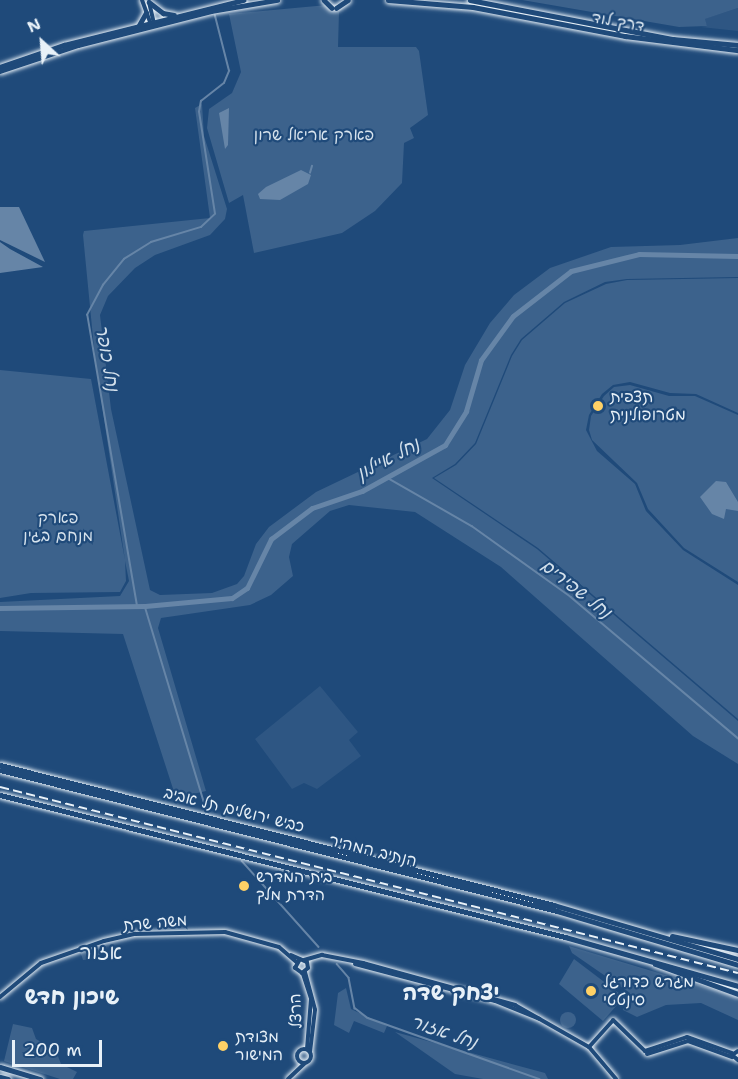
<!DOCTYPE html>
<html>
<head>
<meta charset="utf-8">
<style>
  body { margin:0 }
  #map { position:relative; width:738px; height:1079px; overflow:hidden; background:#1f4a7a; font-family:"Shantell Sans","Playpen Sans Hebrew",sans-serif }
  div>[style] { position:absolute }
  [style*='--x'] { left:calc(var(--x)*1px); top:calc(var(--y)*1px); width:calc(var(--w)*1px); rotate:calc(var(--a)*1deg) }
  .built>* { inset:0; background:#2e5683 }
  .green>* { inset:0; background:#3c628c }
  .round { border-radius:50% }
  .water>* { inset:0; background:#6685a7 }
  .stream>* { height:1.5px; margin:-0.75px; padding:0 0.75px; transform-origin:0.75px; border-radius:0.75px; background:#6685a7 }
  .river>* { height:5px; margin:-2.5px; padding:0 2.5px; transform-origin:2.5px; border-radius:2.5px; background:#6685a7 }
  .roads { filter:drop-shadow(0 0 2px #e8f1f8) drop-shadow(0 0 2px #e8f1f8) }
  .secondary>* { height:4px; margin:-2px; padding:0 2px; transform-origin:2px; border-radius:2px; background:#1f4a7a }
  .secondary>.ring { margin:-2px; padding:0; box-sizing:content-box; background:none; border:4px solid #1f4a7a; border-radius:50% }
  .primary>* { height:4.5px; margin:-2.25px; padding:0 2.25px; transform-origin:2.25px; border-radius:2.25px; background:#1f4a7a }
  .highway>* { height:5px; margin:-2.5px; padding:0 2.5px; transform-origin:2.5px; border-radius:2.5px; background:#1f4a7a }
  .rail>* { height:1.5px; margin-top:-0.75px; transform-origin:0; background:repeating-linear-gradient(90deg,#e8f1f8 0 9px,transparent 0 13.5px) }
  .dots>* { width:16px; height:16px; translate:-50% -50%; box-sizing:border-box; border:3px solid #1f4a7a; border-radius:50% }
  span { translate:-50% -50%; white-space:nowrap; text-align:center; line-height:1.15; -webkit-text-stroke:4.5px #1f4a7a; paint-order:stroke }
  .street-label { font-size:16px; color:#e8f1f8 }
  .park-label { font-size:16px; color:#d7e3ed }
  .poi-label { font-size:16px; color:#e8f1f8 }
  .left { translate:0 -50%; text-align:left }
  .water-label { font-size:18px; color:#d4e1ec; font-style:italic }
  .quarter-label { font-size:20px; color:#e8f1f8 }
  .district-label { font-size:22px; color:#e8f1f8; font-weight:700 }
  .north { position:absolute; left:12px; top:12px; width:60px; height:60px; -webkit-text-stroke:4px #1f4a7a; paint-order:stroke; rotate:334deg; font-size:16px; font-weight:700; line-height:24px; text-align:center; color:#e8f1f8 }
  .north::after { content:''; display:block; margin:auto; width:21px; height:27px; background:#e8f1f8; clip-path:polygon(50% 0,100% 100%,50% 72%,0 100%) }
  .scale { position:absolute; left:12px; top:1040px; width:90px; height:27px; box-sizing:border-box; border:3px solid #e8f1f8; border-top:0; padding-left:8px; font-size:18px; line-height:21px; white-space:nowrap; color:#e8f1f8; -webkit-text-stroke:4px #1f4a7a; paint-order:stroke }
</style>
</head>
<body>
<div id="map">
  <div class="built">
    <div style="clip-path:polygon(738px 8px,738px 31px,701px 27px,707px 26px,704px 19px)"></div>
    <div style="clip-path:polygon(320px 686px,358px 732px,349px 740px,361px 756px,317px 789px,304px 783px,292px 789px,255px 739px)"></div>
  </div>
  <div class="green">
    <div style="clip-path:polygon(522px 0,738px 0,738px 8px,705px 19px,707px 26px,679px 27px)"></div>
    <div style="clip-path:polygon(349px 3px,339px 12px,338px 47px,416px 47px,419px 51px,428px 115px,410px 128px,414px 138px,404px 143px,402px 183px,375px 211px,342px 233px,254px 253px,243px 195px,229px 203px,207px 128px,209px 109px,232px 93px,241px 72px,229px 14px)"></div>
    <div style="clip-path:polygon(202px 104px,204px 136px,227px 209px,225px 219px,210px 235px,155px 255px,135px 268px,108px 296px,100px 315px,111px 409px,150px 590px,160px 595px,212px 593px,237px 584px,244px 576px,256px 544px,269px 527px,316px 492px,427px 439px,450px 410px,465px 365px,490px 323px,514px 295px,550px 268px,611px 247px,680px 245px,738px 238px,738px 277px,627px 279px,605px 282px,564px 302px,521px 339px,511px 355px,475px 443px,455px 464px,432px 478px,537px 549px,738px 721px,738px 764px,693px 736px,501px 567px,415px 512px,349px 505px,330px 511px,292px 544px,289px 557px,293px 576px,271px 595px,250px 605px,161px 618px,158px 628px,206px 791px,176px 798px,123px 634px,0 631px,0 602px,120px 596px,129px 581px,125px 561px,126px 581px,120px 592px,31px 593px,0 598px,0 370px,91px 379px,125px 560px,95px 358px,83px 235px,84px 231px,210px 218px,195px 108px)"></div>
    <div style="clip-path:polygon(738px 278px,738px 413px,696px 394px,670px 393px,630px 382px,613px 385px,602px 394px,589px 415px,586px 430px,597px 451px,635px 484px,646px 511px,683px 550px,738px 585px,738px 719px,538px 548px,434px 478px,456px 465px,476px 444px,512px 356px,522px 340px,565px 303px,606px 284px,627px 280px)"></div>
    <div style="clip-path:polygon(630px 385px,669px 396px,695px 396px,738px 415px,738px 582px,684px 548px,648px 509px,637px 483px,592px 440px,589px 430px,591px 416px,604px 396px,614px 387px)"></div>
    <div style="clip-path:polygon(99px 946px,100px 958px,83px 960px,80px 951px)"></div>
    <div style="clip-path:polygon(569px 946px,738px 997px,738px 1020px,701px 1003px,666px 1005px,637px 1017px,623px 1010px,630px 993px,572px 953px)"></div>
    <div style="clip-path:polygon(574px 959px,624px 997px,603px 1021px,559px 984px)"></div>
    <div style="clip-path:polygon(346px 988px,351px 1009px,387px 1026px,384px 1033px,354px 1021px,349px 1033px,334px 1025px,338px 993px)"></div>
    <div class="round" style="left:560px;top:1012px;width:16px;height:16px"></div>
    <div style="clip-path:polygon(13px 1024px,32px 1028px,36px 1039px,56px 1051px,61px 1064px,77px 1072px,73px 1079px,60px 1079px,4px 1061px)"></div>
    <div style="clip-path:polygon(395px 1032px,545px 1073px,548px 1079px,483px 1079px,455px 1074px)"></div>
  </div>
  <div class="water">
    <div style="clip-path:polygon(229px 108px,228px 145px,225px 149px,219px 113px)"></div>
    <div style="clip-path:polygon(301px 170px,311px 175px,308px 184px,280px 200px,260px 199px,258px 194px,266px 187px)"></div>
    <div style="clip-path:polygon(0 207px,19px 207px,45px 262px,0 240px)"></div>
    <div style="clip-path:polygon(0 242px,10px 249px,43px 267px,0 273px)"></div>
    <div style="clip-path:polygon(716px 481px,726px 482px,738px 502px,738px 511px,726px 509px,724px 519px,712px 514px,700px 497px)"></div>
  </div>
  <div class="stream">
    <div style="--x:310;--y:173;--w:7;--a:-74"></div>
    <div style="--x:386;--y:477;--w:99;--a:29.7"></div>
    <div style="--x:472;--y:526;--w:122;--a:35.6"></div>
    <div style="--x:571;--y:597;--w:219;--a:40.2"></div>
    <div style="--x:137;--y:606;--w:295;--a:-99.7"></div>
    <div style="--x:87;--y:315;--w:34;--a:-62"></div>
    <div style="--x:103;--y:285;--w:33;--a:-51"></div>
    <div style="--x:124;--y:259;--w:32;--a:-32"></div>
    <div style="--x:151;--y:242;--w:52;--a:-16.7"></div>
    <div style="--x:201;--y:227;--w:19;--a:-43"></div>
    <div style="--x:215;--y:214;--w:103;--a:-98.9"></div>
    <div style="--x:199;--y:112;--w:11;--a:-80"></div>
    <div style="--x:201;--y:101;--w:29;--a:-38"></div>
    <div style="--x:224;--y:83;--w:13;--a:-67"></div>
    <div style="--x:229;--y:71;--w:57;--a:-104.3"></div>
    <div style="--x:145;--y:606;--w:218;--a:73.2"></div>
    <div style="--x:242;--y:861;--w:115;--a:48.2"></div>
    <div style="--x:337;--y:964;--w:18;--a:49"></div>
    <div style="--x:349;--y:978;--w:31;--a:79"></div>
    <div style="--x:355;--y:1008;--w:16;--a:38"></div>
    <div style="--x:368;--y:1018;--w:182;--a:19.6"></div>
  </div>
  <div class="river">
    <div style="--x:0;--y:608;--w:145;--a:-0.8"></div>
    <div style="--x:145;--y:606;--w:87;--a:-5.3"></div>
    <div style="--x:232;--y:598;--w:18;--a:-34"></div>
    <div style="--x:247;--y:588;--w:55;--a:-63.9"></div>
    <div style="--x:271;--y:539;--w:51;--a:-37.1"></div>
    <div style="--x:312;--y:508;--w:53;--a:-18.8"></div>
    <div style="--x:362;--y:491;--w:95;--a:-29"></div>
    <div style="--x:445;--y:445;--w:40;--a:-58"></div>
    <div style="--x:466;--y:411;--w:53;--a:-73.6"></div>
    <div style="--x:481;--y:360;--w:54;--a:-54"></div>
    <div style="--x:513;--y:316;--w:73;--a:-37.8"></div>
    <div style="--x:571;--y:271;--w:70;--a:-14"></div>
    <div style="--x:639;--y:254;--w:99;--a:1.2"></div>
  </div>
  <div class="roads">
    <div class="secondary">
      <div style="--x:142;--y:0;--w:27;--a:70"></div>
      <div style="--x:149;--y:2;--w:22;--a:77"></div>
      <div style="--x:291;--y:955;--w:17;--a:24"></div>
      <div style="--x:307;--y:962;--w:6;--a:81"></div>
      <div style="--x:308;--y:968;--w:8;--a:140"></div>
      <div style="--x:302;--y:973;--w:9;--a:-144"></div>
      <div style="--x:295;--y:968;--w:10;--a:-61"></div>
      <div style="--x:304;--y:960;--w:19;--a:-16"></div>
      <div style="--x:322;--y:955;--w:42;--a:11"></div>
      <div style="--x:363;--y:963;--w:158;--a:15.4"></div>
      <div style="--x:515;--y:1005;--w:85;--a:29.6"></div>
      <div style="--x:589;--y:1047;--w:42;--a:49.8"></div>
      <div style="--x:355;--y:964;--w:145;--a:14.8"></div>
      <div style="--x:495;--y:1001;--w:48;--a:21.8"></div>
      <div style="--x:305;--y:972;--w:39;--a:75"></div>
      <div style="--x:315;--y:1010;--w:42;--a:96.8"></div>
      <div style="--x:303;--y:974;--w:26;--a:72"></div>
      <div style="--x:311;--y:999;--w:50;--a:94.6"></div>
      <div style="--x:0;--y:997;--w:53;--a:-39.7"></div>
      <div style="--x:41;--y:963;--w:67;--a:-19.2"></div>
      <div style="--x:104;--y:941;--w:32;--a:-13"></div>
      <div style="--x:135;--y:934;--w:90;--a:-1.3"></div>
      <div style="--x:225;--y:932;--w:56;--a:15.5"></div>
      <div style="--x:279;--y:947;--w:23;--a:41"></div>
      <div style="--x:589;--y:1047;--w:36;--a:-48"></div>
      <div style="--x:613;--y:1020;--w:45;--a:44.1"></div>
      <div style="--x:645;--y:1051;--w:44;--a:-18.4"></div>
      <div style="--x:687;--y:1037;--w:48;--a:19.6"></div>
      <div class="ring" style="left:297px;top:1049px;width:10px;height:10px"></div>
      <div style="--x:738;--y:1051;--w:7;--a:146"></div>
      <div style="--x:732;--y:1055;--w:8;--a:40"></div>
      <div style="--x:647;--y:1054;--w:43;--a:-17.6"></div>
      <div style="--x:688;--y:1041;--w:47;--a:20"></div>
      <div style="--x:288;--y:1079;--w:23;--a:-43"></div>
    </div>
    <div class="primary">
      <div style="--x:324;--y:0;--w:11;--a:45"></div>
      <div style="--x:388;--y:0;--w:85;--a:4.7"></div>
      <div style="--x:473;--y:7;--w:155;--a:10.8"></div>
      <div style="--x:625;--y:36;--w:114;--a:7.1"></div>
      <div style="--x:470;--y:0;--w:207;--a:10.9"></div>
      <div style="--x:673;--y:39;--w:65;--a:5.3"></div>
      <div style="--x:149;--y:2;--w:18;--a:38"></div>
      <div style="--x:163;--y:13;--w:11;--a:10"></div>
      <div style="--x:336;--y:8;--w:14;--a:-34"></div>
      <div style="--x:139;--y:25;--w:14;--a:-60"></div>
      <div style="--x:0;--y:67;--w:68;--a:-19"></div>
      <div style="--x:64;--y:45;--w:185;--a:-14.1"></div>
      <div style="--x:0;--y:71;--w:82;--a:-18.4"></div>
      <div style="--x:78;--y:45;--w:137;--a:-14.3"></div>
      <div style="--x:211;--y:11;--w:67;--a:-9.5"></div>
    </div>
    <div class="highway">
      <div style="--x:0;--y:765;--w:571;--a:14.18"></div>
      <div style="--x:554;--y:905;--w:192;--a:16.4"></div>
      <div style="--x:0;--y:770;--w:575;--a:14.21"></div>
      <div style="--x:557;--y:911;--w:189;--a:16.6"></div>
      <div style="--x:0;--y:795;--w:583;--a:14.11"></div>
      <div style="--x:565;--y:937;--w:180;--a:15.8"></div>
      <div style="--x:672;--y:936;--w:67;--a:12"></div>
      <div style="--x:655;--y:964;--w:88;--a:19.9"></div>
      <div style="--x:0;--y:1067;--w:42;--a:16.7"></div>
      <div style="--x:0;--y:1077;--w:8;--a:14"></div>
    </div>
  </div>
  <div class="rail">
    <div style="--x:0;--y:787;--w:761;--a:14.15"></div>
  </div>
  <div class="dots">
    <div style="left:598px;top:406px;background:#ffd166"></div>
    <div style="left:244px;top:886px;background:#ffd166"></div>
    <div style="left:591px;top:991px;background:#ffd166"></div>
    <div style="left:223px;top:1046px;background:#ffd166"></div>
  </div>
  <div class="street-label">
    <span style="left:618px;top:22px;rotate:10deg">דרך לוד</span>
    <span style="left:234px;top:810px;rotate:14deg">כביש ירושלים תל אביב</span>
    <span style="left:373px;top:851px;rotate:14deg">הנתיב המהיר</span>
    <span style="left:155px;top:923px;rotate:-5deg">משה שרת</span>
    <span style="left:296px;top:1011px;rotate:-92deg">הרצל</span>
  </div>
  <div class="park-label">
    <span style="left:314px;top:135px">פארק אריאל שרון</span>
    <span style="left:58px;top:527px">פארק<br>מנחם בגין</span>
  </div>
  <div class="poi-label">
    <span class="left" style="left:610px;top:406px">תצפית<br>מטרופולינית</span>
    <span class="left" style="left:256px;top:886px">בית המדרש<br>הדרת מלך</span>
    <span class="left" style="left:603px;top:991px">מגרש כדורגל<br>סינטטי</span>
    <span class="left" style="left:235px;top:1046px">מצודת<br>המישור</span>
  </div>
  <div class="water-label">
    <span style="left:107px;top:358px;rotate:80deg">נחל כופר</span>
    <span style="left:388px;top:459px;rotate:-28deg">נחל איילון</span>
    <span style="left:576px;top:589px;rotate:38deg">נחל שפירים</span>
    <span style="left:444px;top:1032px;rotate:19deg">נחל אזור</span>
  </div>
  <div class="quarter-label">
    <span style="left:101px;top:952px">אזור</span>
  </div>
  <div class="district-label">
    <span style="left:451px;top:993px">יצחק שדה</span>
    <span style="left:72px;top:997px">שיכון חדש</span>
  </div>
  <div class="north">N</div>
  <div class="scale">200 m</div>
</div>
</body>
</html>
